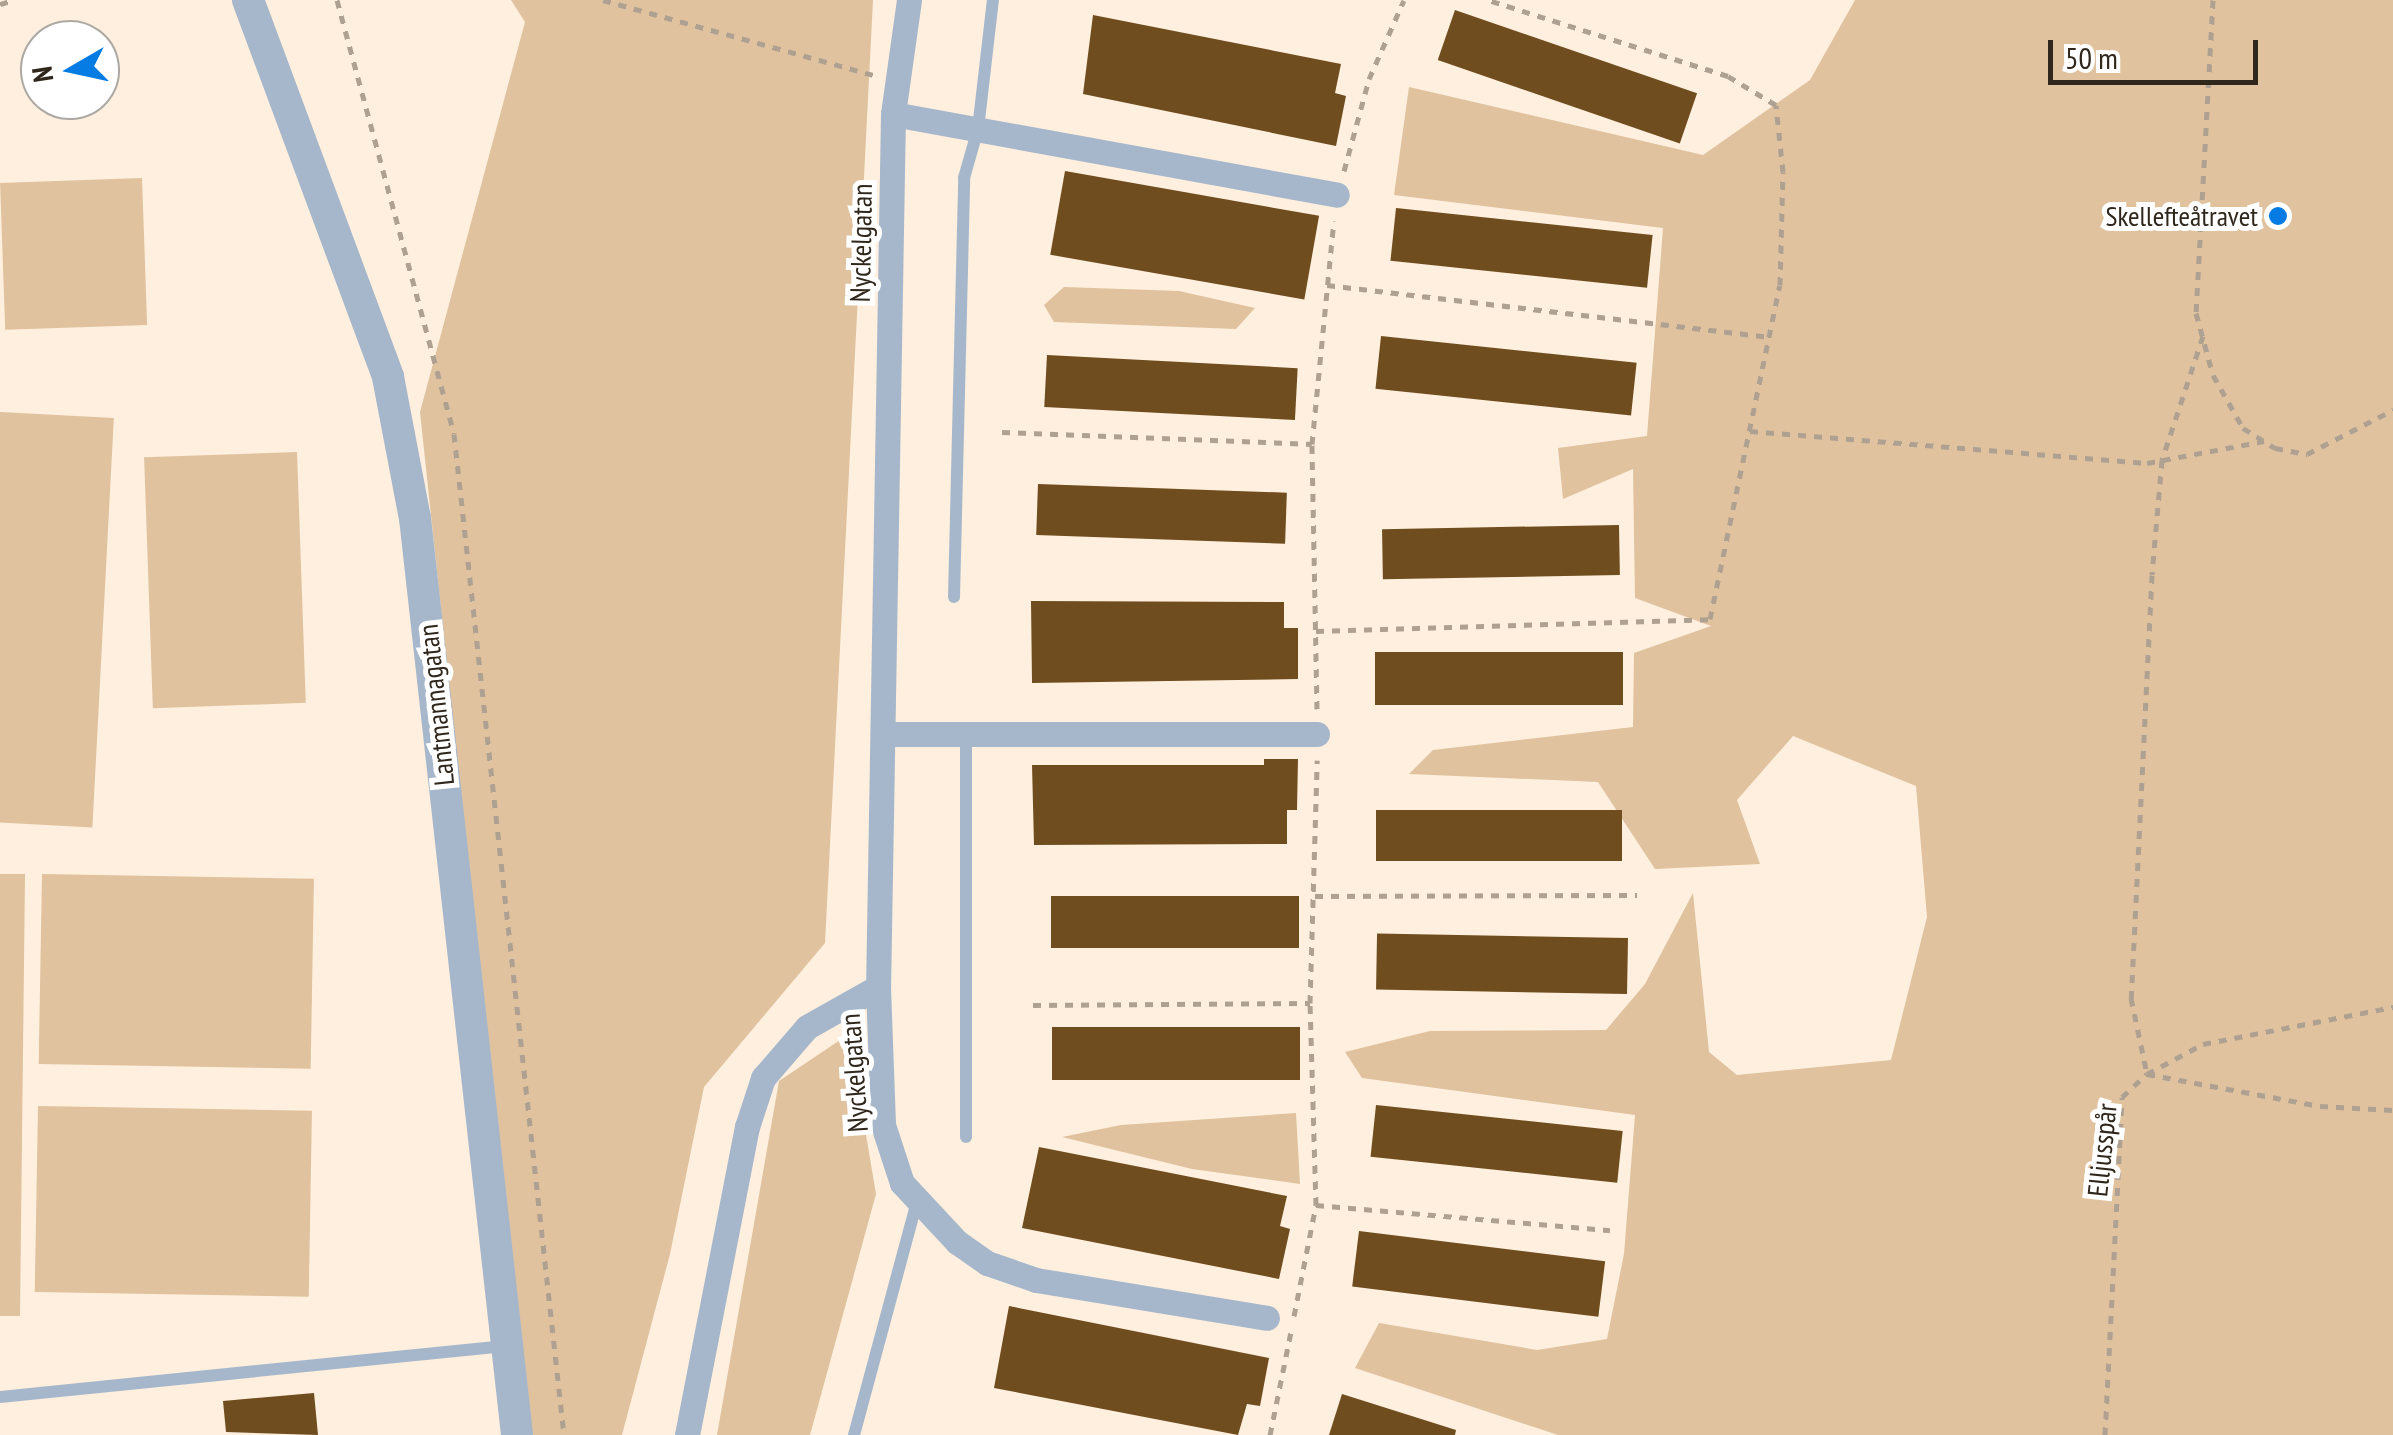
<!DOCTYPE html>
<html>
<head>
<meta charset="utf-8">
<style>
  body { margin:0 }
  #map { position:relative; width:2393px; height:1435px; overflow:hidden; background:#feefde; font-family:"PT Sans Narrow",sans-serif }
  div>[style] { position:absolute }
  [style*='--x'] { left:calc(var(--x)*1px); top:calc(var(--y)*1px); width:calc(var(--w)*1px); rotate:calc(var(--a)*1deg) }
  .green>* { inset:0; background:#e0c29e; transform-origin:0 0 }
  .building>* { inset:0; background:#704d1e; transform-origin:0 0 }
  .path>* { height:5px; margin-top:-2.5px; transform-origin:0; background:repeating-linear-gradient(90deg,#aea192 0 8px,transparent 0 16px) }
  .service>* { height:12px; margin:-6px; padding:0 6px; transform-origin:6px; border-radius:6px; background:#a6b7cb }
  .minor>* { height:25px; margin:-12.5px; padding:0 12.5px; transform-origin:12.5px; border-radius:12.5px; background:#a6b7cb }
  .tertiary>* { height:32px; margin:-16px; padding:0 16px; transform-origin:16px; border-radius:16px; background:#a6b7cb }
  .dots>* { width:28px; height:28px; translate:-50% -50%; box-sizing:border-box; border:5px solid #fff; border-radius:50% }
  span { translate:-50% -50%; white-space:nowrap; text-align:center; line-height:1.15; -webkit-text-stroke:10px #fff; paint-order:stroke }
  .poi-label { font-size:28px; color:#30271c }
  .right { translate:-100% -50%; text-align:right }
  .street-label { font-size:28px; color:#30271c }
  .north { position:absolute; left:20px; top:20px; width:100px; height:100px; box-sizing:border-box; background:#fff; border:2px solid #aca9a4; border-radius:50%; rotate:261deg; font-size:28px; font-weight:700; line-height:40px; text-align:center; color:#30271c }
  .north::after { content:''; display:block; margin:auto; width:35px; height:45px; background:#057ce3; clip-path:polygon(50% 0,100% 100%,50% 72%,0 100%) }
  .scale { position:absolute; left:2048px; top:40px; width:210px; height:45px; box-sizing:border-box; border:5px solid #30271c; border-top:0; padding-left:12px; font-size:30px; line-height:35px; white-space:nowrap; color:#30271c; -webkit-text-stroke:8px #fff; paint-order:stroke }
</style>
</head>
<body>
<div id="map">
  <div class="green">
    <div style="clip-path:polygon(511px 0,873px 0,825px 943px,704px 1087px,670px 1254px,622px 1435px,529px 1435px,420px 412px,525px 22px)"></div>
    <div style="clip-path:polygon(1855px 0,2393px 0,2393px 1435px,1558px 1435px,1355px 1368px,1379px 1323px,1537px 1350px,1607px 1339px,1624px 1254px,1635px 1115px,1362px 1078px,1345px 1052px,1430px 1031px,1606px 1030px,1645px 984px,1693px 893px,1709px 1052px,1737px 1075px,1891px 1060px,1927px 917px,1916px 786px,1793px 736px,1737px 800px,1760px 864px,1655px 869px,1598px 782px,1409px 774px,1433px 750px,1633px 727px,1634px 653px,1711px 626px,1635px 598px,1633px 469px,1563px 499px,1558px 448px,1647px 436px,1663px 228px,1394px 195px,1409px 87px,1703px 155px,1810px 80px)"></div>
    <div style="left:142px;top:178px;width:147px;height:142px;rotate:88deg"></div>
    <div style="clip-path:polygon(1064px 287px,1179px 291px,1255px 308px,1236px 329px,1054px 322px,1044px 305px)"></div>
    <div style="left:0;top:412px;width:114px;height:410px;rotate:3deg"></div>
    <div style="left:297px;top:452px;width:251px;height:153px;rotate:88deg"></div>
    <div style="clip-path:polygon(0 874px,25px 874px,20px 1316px,0 1316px)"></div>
    <div style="left:42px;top:874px;width:272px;height:190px;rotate:1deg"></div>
    <div style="clip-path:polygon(849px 1034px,876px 1194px,810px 1435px,717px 1435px,779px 1081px)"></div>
    <div style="left:38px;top:1106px;width:274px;height:186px;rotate:1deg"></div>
    <div style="clip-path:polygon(1296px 1113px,1300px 1184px,1192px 1169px,1062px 1137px,1121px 1125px)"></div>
  </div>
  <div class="building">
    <div style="left:1455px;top:10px;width:256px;height:53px;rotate:19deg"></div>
    <div style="clip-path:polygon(1093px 15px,1341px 64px,1335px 93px,1346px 96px,1336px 146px,1083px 94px)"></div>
    <div style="left:1065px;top:171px;width:258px;height:85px;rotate:10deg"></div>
    <div style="left:1396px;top:208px;width:258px;height:53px;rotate:6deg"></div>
    <div style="left:1381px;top:336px;width:257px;height:53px;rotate:6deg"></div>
    <div style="left:1047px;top:355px;width:251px;height:52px;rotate:3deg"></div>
    <div style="left:1038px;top:484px;width:249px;height:51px;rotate:2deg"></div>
    <div style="left:1619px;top:525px;width:50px;height:237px;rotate:89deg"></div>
    <div style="clip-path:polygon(1031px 601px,1284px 602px,1284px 628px,1298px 628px,1298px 679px,1032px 683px)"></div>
    <div style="left:1623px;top:652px;width:53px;height:248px;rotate:90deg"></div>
    <div style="clip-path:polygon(1264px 759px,1298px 759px,1297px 810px,1287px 810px,1287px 844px,1034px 845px,1032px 765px,1264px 765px)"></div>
    <div style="left:1622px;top:810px;width:51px;height:246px;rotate:90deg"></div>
    <div style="left:1299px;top:896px;width:52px;height:248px;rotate:90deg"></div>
    <div style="left:1628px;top:938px;width:56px;height:251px;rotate:91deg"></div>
    <div style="left:1052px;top:1027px;width:248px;height:53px"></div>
    <div style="left:1376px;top:1105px;width:248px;height:52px;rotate:6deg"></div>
    <div style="clip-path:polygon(1039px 1147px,1287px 1196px,1280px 1226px,1290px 1229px,1279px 1279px,1022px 1228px)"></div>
    <div style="left:1359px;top:1231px;width:248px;height:56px;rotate:7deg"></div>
    <div style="clip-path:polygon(1009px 1306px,1269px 1358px,1260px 1406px,1247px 1404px,1238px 1435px,994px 1388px)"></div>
    <div style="clip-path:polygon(314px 1393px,318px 1435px,226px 1432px,223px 1401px)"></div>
    <div style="clip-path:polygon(1342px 1394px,1456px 1430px,1455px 1435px,1329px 1435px)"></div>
  </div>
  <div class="path">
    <div style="--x:337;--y:0;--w:449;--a:74.9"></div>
    <div style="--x:454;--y:434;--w:1007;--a:83.73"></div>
    <div style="--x:603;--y:0;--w:281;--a:15.5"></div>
    <div style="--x:2213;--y:0;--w:313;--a:93.1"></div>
    <div style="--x:2196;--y:313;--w:64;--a:74.7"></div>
    <div style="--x:2213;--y:375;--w:61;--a:60.5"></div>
    <div style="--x:2243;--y:428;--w:38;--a:32"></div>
    <div style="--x:2275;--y:448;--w:33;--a:11"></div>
    <div style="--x:2307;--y:454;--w:97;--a:-27.1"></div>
    <div style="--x:0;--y:4;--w:15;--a:-16"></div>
    <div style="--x:1344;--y:171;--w:95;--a:-74.8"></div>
    <div style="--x:1369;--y:79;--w:86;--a:-66.1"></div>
    <div style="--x:1327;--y:285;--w:446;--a:6.7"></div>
    <div style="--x:2203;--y:336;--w:131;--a:108.3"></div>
    <div style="--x:2162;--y:460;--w:115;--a:95"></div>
    <div style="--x:2152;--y:575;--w:424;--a:92.8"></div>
    <div style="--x:2131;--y:998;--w:78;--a:78.1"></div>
    <div style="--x:2147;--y:1074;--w:176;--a:10.5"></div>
    <div style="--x:2320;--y:1106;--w:73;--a:3.1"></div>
    <div style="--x:1750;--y:431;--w:398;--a:4.6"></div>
    <div style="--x:2147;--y:463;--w:119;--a:-10.6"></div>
    <div style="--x:1002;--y:432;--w:310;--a:2.2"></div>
    <div style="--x:1316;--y:631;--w:394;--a:-1.7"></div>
    <div style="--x:1710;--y:619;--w:341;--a:-78.2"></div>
    <div style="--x:1780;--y:285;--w:113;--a:-88.5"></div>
    <div style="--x:1783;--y:172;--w:67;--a:-96"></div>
    <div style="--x:1776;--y:105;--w:56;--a:-148.9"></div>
    <div style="--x:1728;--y:76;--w:251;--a:-162.4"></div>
    <div style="--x:1317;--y:709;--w:265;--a:-91.1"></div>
    <div style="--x:1312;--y:444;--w:224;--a:-84.4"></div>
    <div style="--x:1315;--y:896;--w:322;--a:-0.2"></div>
    <div style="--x:1033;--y:1005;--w:277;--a:-0.4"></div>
    <div style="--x:1316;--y:1205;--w:295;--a:4.9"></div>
    <div style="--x:1294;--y:1316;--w:113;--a:-78.8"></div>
    <div style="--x:1316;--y:1205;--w:202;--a:-91.7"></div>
    <div style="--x:1310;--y:1003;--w:243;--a:-88.3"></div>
    <div style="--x:1270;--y:1435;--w:105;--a:-78.5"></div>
    <div style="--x:2105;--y:1435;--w:338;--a:-87.1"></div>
    <div style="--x:2122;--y:1097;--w:34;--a:-43"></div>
    <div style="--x:2147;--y:1074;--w:64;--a:-28.2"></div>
    <div style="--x:2203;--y:1044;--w:194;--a:-11"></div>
  </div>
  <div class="service">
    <div style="--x:954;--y:597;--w:419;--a:-88.6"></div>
    <div style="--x:964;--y:178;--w:51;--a:-74.1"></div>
    <div style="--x:978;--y:129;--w:130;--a:-83.4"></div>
    <div style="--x:966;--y:1137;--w:403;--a:-90"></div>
    <div style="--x:0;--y:1397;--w:508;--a:-5.77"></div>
    <div style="--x:854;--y:1435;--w:242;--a:-74.9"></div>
  </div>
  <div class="minor">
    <div style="--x:909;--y:0;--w:115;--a:98"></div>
    <div style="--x:893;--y:114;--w:873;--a:90.98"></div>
    <div style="--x:878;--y:987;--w:138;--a:87.9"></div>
    <div style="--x:883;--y:1125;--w:61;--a:71.9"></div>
    <div style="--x:902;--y:1183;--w:81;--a:47"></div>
    <div style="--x:957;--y:1242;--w:37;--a:35"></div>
    <div style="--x:987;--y:1263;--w:52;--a:19.1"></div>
    <div style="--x:1036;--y:1280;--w:234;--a:9.3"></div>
    <div style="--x:893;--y:114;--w:451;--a:10.3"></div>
    <div style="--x:883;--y:734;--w:434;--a:0"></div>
    <div style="--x:687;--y:1435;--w:314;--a:-79"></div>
    <div style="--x:747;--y:1127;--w:52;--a:-71.9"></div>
    <div style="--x:763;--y:1078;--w:67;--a:-49.2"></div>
    <div style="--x:807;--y:1027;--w:81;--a:-29.4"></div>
  </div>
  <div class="tertiary">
    <div style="--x:248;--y:0;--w:402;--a:69.6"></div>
    <div style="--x:388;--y:377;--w:144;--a:79.2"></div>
    <div style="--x:415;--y:518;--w:923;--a:83.65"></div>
  </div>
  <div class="dots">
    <div style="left:2278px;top:216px;background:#057ce3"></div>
  </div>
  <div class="poi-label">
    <span class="right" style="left:2258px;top:216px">Skellefteåtravet</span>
  </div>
  <div class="street-label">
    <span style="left:861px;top:243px;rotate:-89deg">Nyckelgatan</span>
    <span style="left:436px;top:705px;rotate:-96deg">Lantmannagatan</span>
    <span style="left:854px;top:1073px;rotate:-94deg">Nyckelgatan</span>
    <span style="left:2102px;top:1150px;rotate:-84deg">Elljusspår</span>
  </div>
  <div class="north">N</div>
  <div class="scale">50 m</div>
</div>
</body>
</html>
